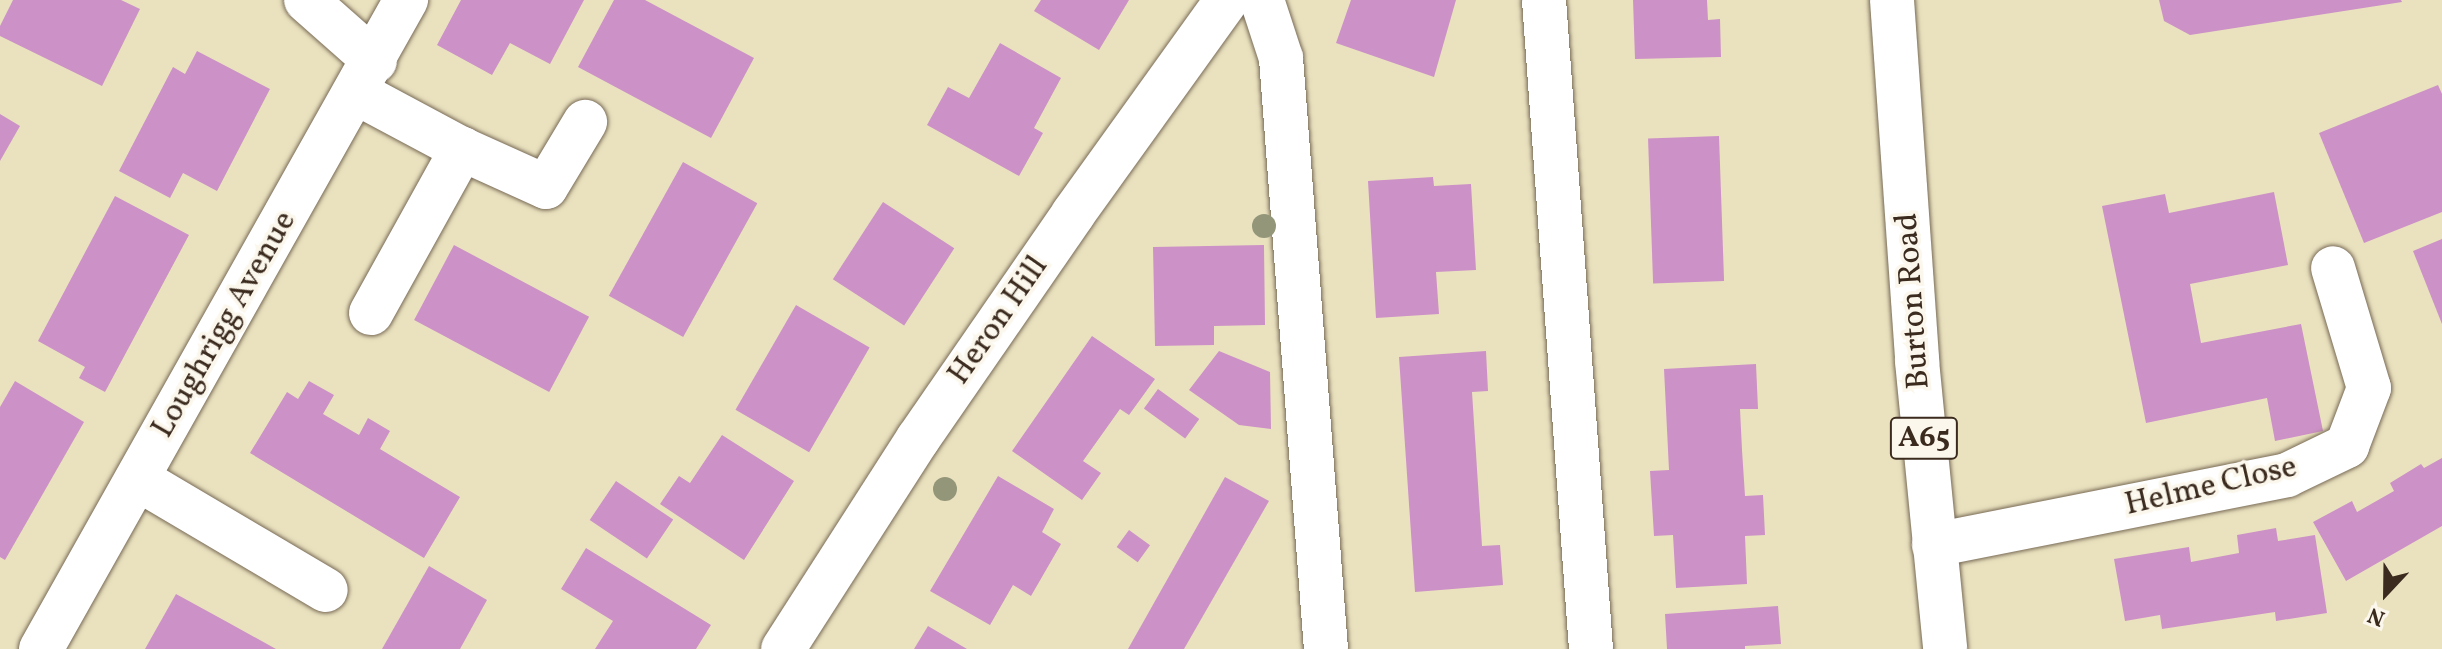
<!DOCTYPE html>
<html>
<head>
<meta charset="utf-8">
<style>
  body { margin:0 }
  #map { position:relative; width:2442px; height:649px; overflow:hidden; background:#eae2bf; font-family:Vollkorn,serif }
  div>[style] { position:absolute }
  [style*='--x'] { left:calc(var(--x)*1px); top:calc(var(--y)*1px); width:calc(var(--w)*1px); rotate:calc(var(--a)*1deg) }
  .building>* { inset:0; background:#cc91c6; transform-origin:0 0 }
  .roads { filter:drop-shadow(0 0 2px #786a56) drop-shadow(0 0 2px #786a56) }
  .minor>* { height:44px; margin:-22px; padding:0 22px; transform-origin:22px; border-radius:22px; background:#fff }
  .major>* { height:44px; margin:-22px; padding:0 22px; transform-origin:22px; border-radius:22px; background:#fff }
  .trees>* { width:24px; height:24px; margin:-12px; border-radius:50%; background:#949679 }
  span { translate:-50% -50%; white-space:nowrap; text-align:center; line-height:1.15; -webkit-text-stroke:7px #fbf7ec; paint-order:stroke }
  .shield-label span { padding:2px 6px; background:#fbf7ec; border:2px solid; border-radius:6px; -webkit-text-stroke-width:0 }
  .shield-label { font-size:30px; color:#3b2a1e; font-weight:700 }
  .street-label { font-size:32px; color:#3b2a1e }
  .north { position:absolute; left:2346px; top:553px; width:80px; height:80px; -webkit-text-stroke:6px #fbf7ec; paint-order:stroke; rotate:202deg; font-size:22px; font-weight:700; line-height:32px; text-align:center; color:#3b2a1e }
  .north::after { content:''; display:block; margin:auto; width:28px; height:36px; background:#3b2a1e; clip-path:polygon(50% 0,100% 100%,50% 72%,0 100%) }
</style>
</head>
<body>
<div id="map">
  <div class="building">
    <div style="clip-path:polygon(13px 0,121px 0,140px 9px,102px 86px,0 36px,0 26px)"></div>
    <div style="clip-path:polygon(461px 0,584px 0,550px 64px,510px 43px,492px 75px,437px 45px)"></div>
    <div style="clip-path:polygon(614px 0,645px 0,754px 58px,711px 138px,578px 67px)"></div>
    <div style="clip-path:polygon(1041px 0,1129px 0,1099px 50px,1034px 11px)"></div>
    <div style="clip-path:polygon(1351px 0,1456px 0,1434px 77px,1336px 43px)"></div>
    <div style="clip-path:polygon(1633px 0,1707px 0,1708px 20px,1720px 19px,1721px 57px,1635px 59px)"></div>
    <div style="clip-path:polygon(2159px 0,2401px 0,2402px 2px,2190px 35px,2164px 21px)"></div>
    <div style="clip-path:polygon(1000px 43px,1061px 78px,1034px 128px,1043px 133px,1019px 176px,927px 125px,948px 87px,969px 98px)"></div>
    <div style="clip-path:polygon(197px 51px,270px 89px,217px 191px,183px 173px,170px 198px,119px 171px,173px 67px,185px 74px)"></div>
    <div style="clip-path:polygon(2438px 85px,2442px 94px,2442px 212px,2364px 243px,2319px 133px)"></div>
    <div style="clip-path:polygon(0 114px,20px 126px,0 161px)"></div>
    <div style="left:1719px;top:136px;width:145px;height:71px;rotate:88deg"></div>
    <div style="left:683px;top:162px;width:85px;height:153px;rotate:29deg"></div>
    <div style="clip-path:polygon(1433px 177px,1434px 186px,1471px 184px,1476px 270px,1436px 272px,1439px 314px,1376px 318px,1368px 181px)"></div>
    <div style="clip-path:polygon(2274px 192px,2288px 265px,2190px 284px,2201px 343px,2301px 324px,2323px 431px,2275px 441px,2267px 398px,2146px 423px,2102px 206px,2165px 194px,2169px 213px)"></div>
    <div style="clip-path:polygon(115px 196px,189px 235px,105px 392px,79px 378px,85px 367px,38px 341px)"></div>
    <div style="left:883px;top:202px;width:85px;height:92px;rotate:33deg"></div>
    <div style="clip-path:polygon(2442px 239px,2442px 324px,2413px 251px)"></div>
    <div style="left:454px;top:245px;width:153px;height:85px;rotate:28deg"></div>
    <div style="clip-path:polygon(1264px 245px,1265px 325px,1214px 326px,1214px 345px,1155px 346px,1153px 247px)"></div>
    <div style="left:796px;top:305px;width:85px;height:121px;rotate:30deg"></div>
    <div style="clip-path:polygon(1092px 336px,1155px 379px,1129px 415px,1120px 409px,1083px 461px,1101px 473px,1082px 500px,1012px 451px)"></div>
    <div style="clip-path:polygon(1219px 351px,1270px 372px,1271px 429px,1239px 425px,1189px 390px)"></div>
    <div style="clip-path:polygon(1486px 351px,1488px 391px,1472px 392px,1482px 546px,1500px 545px,1503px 585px,1415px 592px,1399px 357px)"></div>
    <div style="clip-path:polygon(1756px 364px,1758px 409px,1740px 409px,1742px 450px,1745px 496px,1763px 495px,1765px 535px,1745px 536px,1747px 584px,1676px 588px,1673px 535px,1654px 536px,1650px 471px,1669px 470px,1664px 369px)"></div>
    <div style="clip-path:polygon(15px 381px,84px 422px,5px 560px,0 557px,0 407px)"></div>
    <div style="clip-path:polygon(309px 381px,334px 395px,323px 414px,359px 435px,368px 418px,390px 431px,380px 449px,460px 497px,424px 558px,250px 453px,287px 392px,298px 399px)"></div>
    <div style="left:1158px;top:389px;width:51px;height:24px;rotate:36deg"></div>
    <div style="clip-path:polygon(722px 435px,794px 481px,744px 560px,660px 504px,679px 476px,690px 483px)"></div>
    <div style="clip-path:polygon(2442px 458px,2442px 526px,2346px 581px,2313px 522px,2352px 501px,2357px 512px,2394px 491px,2390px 483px,2421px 464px,2424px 468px)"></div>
    <div style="clip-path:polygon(998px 476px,1054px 509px,1042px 532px,1061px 544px,1031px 596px,1013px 585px,990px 625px,930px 591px)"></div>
    <div style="clip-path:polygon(1225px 477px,1269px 501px,1184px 649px,1128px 649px)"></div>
    <div style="left:616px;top:481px;width:69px;height:47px;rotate:34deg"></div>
    <div style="clip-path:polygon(2276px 528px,2278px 541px,2315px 535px,2327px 613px,2276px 621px,2275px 612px,2162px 629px,2160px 615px,2125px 621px,2114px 559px,2189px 547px,2191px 562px,2239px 553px,2237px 535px)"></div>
    <div style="left:1129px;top:530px;width:26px;height:21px;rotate:36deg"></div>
    <div style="clip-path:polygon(586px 548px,711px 625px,696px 649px,595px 649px,613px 621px,561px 589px)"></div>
    <div style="clip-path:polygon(429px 566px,487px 600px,460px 649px,382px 649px)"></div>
    <div style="clip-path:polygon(176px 594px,229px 623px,276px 649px,145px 649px)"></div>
    <div style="clip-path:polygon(1778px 606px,1781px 644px,1745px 646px,1745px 649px,1667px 649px,1665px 614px)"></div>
    <div style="clip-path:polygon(928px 626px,967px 649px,914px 649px)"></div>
  </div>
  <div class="roads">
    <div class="minor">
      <div style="--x:306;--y:0;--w:92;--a:41.5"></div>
      <div style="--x:1262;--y:0;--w:61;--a:71.9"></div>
      <div style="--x:1281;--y:58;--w:593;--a:85.65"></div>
      <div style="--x:1544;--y:0;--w:651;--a:85.86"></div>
      <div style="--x:357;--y:93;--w:119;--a:28.1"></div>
      <div style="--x:462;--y:149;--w:92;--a:24.3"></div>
      <div style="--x:546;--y:187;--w:76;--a:-59"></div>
      <div style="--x:371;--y:313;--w:188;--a:-61"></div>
      <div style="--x:138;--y:479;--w:218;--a:30.6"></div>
      <div style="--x:1934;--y:545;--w:360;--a:-11.2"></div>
      <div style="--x:2287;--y:475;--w:67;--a:-25.8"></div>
      <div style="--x:2347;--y:446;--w:62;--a:-69.2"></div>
      <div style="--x:2369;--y:388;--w:125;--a:-106.7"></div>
      <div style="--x:41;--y:649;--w:745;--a:-60.65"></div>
      <div style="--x:783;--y:649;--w:250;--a:-57.3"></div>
      <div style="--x:918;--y:439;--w:273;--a:-55.4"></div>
      <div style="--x:1073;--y:214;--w:264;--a:-54.3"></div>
    </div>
    <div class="major">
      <div style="--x:1892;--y:0;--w:362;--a:86"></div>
      <div style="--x:1917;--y:361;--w:289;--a:84.4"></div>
    </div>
  </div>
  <div class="trees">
    <div style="left:1264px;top:226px"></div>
    <div style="left:945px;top:489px"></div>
  </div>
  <div class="shield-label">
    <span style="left:1924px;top:438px">A65</span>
  </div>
  <div class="street-label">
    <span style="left:1914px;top:301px;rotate:-94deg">Burton Road</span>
    <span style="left:999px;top:321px;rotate:-55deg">Heron Hill</span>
    <span style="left:225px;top:325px;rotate:-60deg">Loughrigg Avenue</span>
    <span style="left:2211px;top:487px;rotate:-13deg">Helme Close</span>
  </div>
  <div class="north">N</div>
</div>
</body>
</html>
